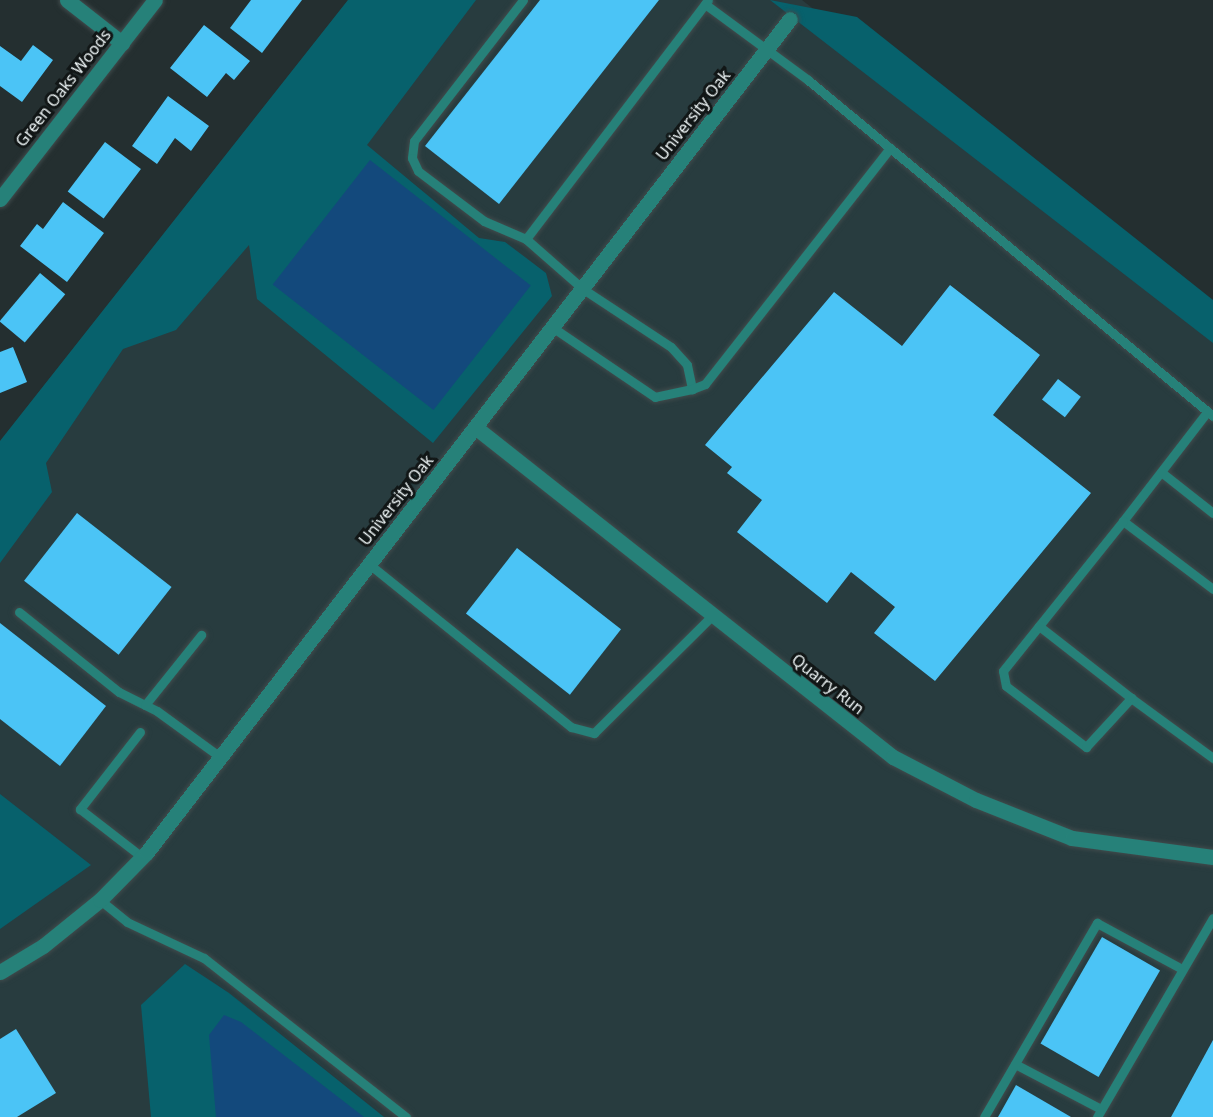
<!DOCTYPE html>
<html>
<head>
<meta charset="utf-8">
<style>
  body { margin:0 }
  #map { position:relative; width:1213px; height:1117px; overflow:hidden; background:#242f30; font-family:"Noto Sans",sans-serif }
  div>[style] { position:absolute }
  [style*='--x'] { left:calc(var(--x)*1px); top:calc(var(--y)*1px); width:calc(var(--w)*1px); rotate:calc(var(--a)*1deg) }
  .built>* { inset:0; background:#283c3f }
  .green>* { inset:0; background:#07616c }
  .water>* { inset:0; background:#13497c; transform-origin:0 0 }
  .building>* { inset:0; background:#4bc4f6; transform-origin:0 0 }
  .roads { filter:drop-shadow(0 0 2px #404b4c) drop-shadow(0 0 2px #404b4c) }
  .lane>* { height:9px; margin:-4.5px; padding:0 4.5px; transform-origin:4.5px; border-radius:4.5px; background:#268179 }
  .street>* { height:15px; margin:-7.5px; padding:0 7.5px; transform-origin:7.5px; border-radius:7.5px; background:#268179 }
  span { translate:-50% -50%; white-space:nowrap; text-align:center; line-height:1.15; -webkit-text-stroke:6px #111616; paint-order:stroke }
  .street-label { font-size:16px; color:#eef5f6 }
</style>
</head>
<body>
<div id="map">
  <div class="built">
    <div style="clip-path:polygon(348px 0,802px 0,1213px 322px,1213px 1117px,0 1117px,0 441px)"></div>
  </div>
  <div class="green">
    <div style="clip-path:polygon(348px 0,476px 0,367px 145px,479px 238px,505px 242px,546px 273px,552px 296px,433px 443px,257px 299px,249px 245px,176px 330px,123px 349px,46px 463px,52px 492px,0 563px,0 441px)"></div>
    <div style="clip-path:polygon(770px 0,857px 17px,1213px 300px,1213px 343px)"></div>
    <div style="clip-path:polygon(0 794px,91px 865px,0 929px)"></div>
    <div style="clip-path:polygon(185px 964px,229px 993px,384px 1117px,151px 1117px,141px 1005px)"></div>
  </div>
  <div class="water">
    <div style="left:370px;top:160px;width:204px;height:158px;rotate:38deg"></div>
    <div style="clip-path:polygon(224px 1015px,241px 1022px,364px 1117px,216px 1117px,209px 1035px)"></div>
  </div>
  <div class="building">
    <div style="clip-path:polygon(251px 0,302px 0,262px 53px,230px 28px)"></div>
    <div style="clip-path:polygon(540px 0,659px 0,499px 204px,425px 146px)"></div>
    <div style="clip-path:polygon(204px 25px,250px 61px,234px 80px,226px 73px,207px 97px,170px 68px)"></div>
    <div style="clip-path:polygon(33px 45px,53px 60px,22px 102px,0 86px,0 46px,21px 61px)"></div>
    <div style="clip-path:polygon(168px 96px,209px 126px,191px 151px,175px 138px,157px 164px,132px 146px)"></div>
    <div style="left:105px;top:142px;width:45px;height:62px;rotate:37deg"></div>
    <div style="clip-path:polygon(63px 202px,104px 233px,67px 282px,20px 246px,37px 224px,43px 229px)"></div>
    <div style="left:40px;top:273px;width:33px;height:63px;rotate:40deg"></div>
    <div style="clip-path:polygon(950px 285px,1040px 355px,993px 415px,1091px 493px,935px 681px,874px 633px,895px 607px,851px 572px,827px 603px,737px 532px,762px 500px,727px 473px,732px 467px,705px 445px,834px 292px,902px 346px)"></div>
    <div style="clip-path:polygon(13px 347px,27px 382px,0 393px,0 352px)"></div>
    <div style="left:1058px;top:379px;width:29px;height:26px;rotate:38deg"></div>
    <div style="left:77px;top:513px;width:120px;height:86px;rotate:38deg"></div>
    <div style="left:517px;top:548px;width:132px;height:83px;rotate:38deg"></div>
    <div style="clip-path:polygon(0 623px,106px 706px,60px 766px,0 719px)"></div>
    <div style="left:1102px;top:937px;width:67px;height:123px;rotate:30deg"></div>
    <div style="clip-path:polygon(16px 1029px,56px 1093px,17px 1117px,0 1117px,0 1039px)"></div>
    <div style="clip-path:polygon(1213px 1040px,1213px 1117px,1171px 1117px)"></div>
    <div style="clip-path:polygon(1016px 1085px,1071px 1117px,998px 1117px)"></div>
  </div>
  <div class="roads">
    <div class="lane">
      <div style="--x:523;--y:0;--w:178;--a:127.7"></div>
      <div style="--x:414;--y:141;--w:17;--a:97"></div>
      <div style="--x:412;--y:158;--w:14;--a:65"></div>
      <div style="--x:418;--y:171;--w:83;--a:37.1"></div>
      <div style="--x:484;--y:221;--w:46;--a:23.2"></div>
      <div style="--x:526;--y:239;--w:76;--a:41.3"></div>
      <div style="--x:583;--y:289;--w:105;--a:33.4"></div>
      <div style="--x:671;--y:347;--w:24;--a:48"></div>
      <div style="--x:687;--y:365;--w:25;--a:78"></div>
      <div style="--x:692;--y:389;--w:38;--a:168"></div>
      <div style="--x:655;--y:397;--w:125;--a:-145.8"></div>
      <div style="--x:705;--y:4;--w:128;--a:36.4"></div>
      <div style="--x:808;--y:80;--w:526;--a:39.68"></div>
      <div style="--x:526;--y:239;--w:300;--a:-52.7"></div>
      <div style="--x:692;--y:389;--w:14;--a:-21"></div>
      <div style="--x:705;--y:384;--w:300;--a:-51.9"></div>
      <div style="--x:1161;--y:472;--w:66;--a:38.3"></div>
      <div style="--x:1123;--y:521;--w:138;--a:-52.4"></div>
      <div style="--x:369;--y:564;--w:260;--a:38.9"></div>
      <div style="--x:571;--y:727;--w:24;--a:15"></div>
      <div style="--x:594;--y:733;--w:166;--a:-44.8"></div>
      <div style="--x:1213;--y:589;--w:113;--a:-142.9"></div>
      <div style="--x:1123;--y:521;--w:192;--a:128.7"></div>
      <div style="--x:1003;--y:671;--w:15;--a:79"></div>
      <div style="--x:1006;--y:686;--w:101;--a:37.3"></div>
      <div style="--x:1086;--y:747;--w:67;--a:-47.4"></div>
      <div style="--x:1131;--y:698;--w:102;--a:36.2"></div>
      <div style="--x:19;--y:612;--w:128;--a:38.7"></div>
      <div style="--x:119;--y:692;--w:42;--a:26.6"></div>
      <div style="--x:157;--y:711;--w:78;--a:36.1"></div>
      <div style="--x:1039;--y:626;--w:117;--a:38"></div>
      <div style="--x:145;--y:705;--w:90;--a:-51.3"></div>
      <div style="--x:140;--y:732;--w:98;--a:127.9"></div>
      <div style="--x:80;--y:809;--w:78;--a:37.7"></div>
      <div style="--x:100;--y:900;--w:35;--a:39"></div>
      <div style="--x:127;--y:922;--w:85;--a:25.1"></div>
      <div style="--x:204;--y:958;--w:257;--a:38.2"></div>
      <div style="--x:1015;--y:1064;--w:97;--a:27.6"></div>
      <div style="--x:984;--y:1117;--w:225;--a:-59.8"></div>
      <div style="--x:1097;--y:923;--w:97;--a:28.4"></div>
      <div style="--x:1097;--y:1117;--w:230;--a:-59.8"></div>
    </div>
    <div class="street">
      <div style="--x:67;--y:0;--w:70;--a:38"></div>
      <div style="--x:0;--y:199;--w:252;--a:-52.1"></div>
      <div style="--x:475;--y:427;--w:533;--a:38.29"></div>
      <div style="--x:893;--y:757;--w:93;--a:27.4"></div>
      <div style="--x:976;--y:800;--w:103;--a:21.6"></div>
      <div style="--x:1072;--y:838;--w:142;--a:7.7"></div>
      <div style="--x:0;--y:972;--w:50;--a:-31.2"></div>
      <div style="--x:43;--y:946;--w:73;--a:-38.9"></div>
      <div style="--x:100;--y:900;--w:67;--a:-45.6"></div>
      <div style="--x:147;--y:852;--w:1052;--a:-52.34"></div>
    </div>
  </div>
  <div class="street-label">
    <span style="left:63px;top:88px;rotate:-52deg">Green Oaks Woods</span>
    <span style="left:693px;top:115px;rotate:-52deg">University Oak</span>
    <span style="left:396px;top:500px;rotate:-52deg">University Oak</span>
    <span style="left:828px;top:684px;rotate:38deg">Quarry Run</span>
  </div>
</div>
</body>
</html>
